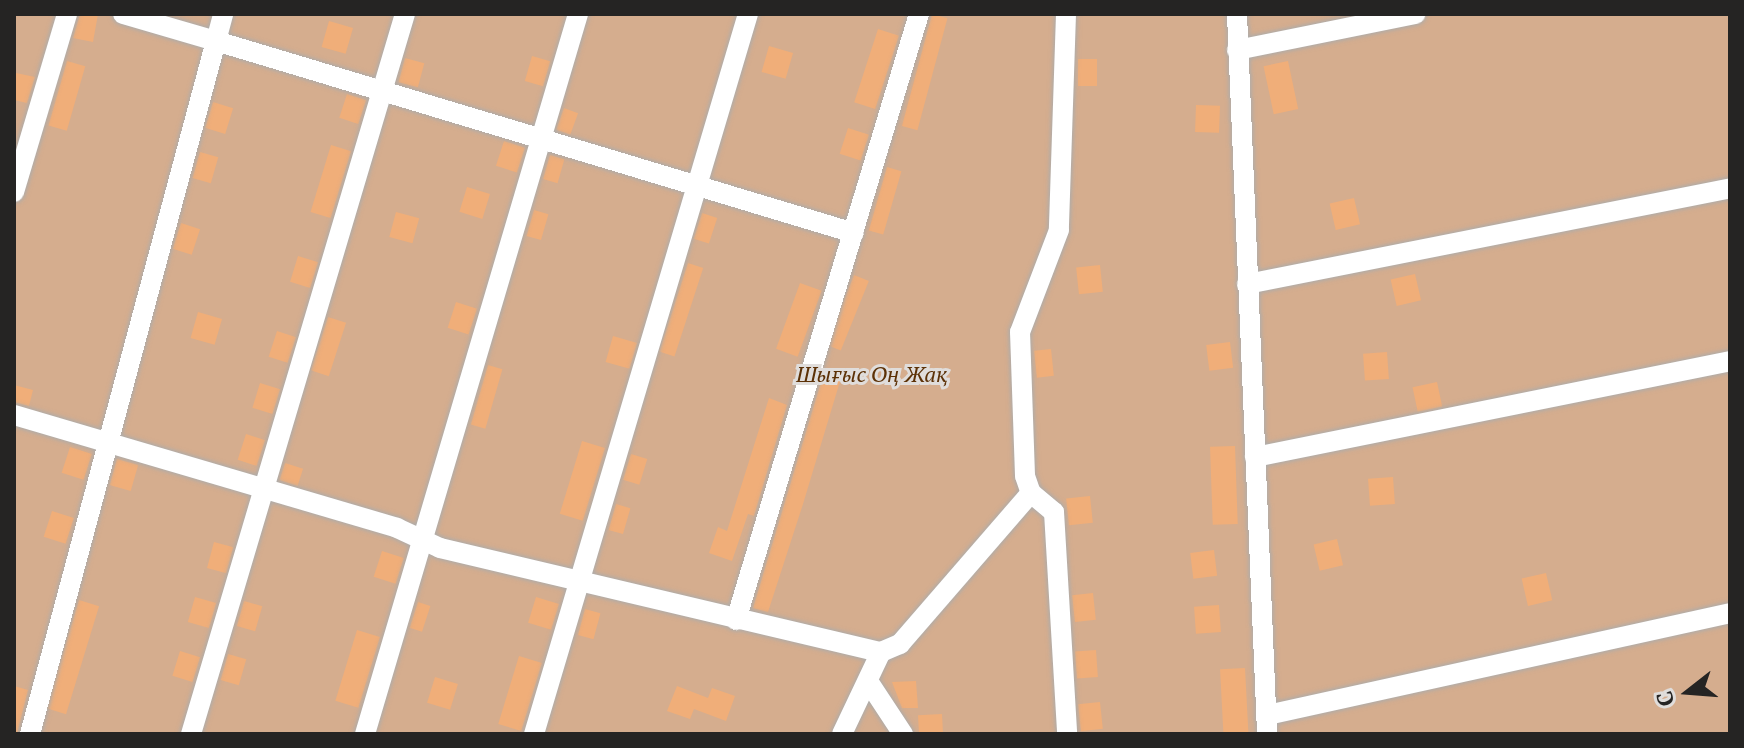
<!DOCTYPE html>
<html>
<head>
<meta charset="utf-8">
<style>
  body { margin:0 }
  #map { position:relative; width:1744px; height:748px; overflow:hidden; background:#e0dddb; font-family:"PT Serif",serif }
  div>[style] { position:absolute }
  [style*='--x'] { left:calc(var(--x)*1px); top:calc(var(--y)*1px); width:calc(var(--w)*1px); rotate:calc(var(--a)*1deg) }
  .green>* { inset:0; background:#d5ad8e; transform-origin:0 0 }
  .building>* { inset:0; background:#f0ae79; transform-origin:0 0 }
  .roads { filter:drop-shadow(0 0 2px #aeacaa) drop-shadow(0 0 2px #aeacaa) }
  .minor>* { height:20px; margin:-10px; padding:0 10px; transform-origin:10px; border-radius:10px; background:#fff }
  span { translate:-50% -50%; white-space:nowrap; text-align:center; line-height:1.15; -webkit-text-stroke:6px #e0dddb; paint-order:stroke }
  .park-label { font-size:22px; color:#5c3106; font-style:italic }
  .frame { position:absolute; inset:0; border:16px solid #252423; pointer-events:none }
  .north { position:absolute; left:1648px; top:652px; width:80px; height:80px; -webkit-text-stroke:6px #e0dddb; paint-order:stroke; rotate:253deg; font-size:22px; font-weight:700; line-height:32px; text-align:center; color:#252423 }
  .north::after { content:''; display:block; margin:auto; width:28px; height:36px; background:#252423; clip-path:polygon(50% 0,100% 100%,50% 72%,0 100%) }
</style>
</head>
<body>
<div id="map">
  <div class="green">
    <div style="left:14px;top:14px;width:1716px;height:720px"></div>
  </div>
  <div class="building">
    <div style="clip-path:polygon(80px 14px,98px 14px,93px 42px,73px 38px)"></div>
    <div style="left:932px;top:14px;width:16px;height:116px;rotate:15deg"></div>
    <div style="left:329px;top:21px;width:25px;height:27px;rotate:16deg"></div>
    <div style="left:878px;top:29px;width:22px;height:77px;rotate:18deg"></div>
    <div style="left:769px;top:46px;width:25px;height:27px;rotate:16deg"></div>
    <div style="left:532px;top:56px;width:19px;height:26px;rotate:16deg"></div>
    <div style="left:405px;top:58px;width:20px;height:25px;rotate:15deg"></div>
    <div style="left:1078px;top:59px;width:19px;height:27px"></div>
    <div style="left:67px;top:61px;width:19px;height:67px;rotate:16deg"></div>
    <div style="left:1288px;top:61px;width:49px;height:25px;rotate:78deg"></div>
    <div style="clip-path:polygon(16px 73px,35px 77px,27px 103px,14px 100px)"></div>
    <div style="left:347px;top:94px;width:20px;height:25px;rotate:18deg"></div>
    <div style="left:213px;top:102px;width:21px;height:27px;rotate:17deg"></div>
    <div style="left:1196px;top:105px;width:24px;height:27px;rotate:2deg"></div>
    <div style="left:564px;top:108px;width:15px;height:23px;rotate:20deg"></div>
    <div style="left:848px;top:128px;width:22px;height:27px;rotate:18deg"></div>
    <div style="left:504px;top:141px;width:22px;height:26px;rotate:18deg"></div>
    <div style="left:331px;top:145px;width:21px;height:70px;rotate:17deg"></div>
    <div style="left:200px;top:152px;width:19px;height:27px;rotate:16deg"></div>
    <div style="left:550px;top:155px;width:15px;height:25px;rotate:16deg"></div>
    <div style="left:887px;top:167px;width:15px;height:66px;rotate:16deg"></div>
    <div style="left:467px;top:187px;width:24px;height:26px;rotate:17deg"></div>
    <div style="left:1354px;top:198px;width:27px;height:25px;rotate:77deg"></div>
    <div style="left:534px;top:210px;width:15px;height:27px;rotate:16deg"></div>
    <div style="left:396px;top:212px;width:24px;height:26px;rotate:15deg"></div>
    <div style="left:702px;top:213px;width:16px;height:27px;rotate:18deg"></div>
    <div style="left:181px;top:223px;width:20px;height:27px;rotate:18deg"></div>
    <div style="left:298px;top:256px;width:21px;height:27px;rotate:17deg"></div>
    <div style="left:688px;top:263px;width:16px;height:93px;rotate:18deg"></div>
    <div style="left:1100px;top:265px;width:27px;height:24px;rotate:84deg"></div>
    <div style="left:1415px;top:274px;width:27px;height:25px;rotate:77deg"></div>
    <div style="left:854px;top:275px;width:16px;height:75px;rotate:22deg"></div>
    <div style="left:800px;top:283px;width:23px;height:70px;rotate:20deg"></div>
    <div style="left:456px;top:302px;width:22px;height:27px;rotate:18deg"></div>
    <div style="left:198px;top:312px;width:25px;height:27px;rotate:16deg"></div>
    <div style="left:328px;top:317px;width:19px;height:56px;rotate:18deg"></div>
    <div style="left:277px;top:331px;width:20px;height:27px;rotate:18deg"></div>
    <div style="left:613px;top:336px;width:25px;height:27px;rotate:16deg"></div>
    <div style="left:1230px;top:342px;width:26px;height:24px;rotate:83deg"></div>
    <div style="left:1051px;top:349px;width:27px;height:17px;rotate:84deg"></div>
    <div style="left:1387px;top:352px;width:27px;height:24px;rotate:86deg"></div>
    <div style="left:488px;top:365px;width:15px;height:62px;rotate:16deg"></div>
    <div style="clip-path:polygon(824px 372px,841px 378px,803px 504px,768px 612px,753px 608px)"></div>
    <div style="left:1437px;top:382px;width:25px;height:25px;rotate:78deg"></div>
    <div style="left:260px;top:383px;width:21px;height:26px;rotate:17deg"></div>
    <div style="clip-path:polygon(14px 385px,33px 390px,29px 406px,14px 402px)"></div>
    <div style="clip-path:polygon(769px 398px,787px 405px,754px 516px,748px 514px,732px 561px,709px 553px,718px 527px,727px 531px)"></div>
    <div style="left:246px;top:434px;width:20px;height:27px;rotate:18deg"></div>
    <div style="left:582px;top:441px;width:24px;height:76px;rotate:17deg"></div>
    <div style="left:1235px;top:446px;width:78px;height:25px;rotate:88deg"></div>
    <div style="left:70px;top:447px;width:23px;height:27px;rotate:18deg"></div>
    <div style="left:631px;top:454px;width:17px;height:27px;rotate:17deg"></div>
    <div style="left:117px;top:459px;width:22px;height:27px;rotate:16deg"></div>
    <div style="left:285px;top:463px;width:19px;height:18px;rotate:18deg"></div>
    <div style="left:1393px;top:477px;width:27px;height:25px;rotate:86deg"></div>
    <div style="left:1090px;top:496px;width:27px;height:24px;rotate:84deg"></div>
    <div style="left:616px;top:504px;width:15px;height:27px;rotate:16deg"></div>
    <div style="left:52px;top:511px;width:23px;height:27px;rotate:18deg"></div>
    <div style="left:1337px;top:539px;width:27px;height:24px;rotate:77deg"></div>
    <div style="left:214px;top:542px;width:20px;height:27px;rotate:15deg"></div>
    <div style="left:1214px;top:550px;width:26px;height:24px;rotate:83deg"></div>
    <div style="left:382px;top:551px;width:23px;height:27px;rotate:18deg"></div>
    <div style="left:1546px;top:573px;width:28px;height:25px;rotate:77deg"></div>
    <div style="left:1093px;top:593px;width:27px;height:21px;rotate:84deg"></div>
    <div style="left:195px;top:597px;width:22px;height:26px;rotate:16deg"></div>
    <div style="left:536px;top:597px;width:24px;height:27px;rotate:17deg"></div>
    <div style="left:79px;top:600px;width:21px;height:113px;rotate:17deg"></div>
    <div style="left:244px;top:601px;width:19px;height:26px;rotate:16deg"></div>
    <div style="left:418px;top:602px;width:13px;height:27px;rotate:18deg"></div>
    <div style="left:1219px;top:605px;width:27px;height:25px;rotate:86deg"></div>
    <div style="left:585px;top:609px;width:16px;height:27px;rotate:15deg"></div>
    <div style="left:357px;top:630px;width:24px;height:74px;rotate:17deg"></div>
    <div style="left:1096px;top:650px;width:27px;height:21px;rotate:86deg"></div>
    <div style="left:180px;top:651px;width:21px;height:26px;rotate:17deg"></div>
    <div style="left:228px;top:654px;width:19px;height:27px;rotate:16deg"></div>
    <div style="left:519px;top:656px;width:24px;height:71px;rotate:17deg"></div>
    <div style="left:1245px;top:668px;width:66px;height:25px;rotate:87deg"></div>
    <div style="left:435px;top:677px;width:24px;height:27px;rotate:17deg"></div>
    <div style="clip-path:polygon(916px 681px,918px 708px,902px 708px,892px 682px)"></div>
    <div style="clip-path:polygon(14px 686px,28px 690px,17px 734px,14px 734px)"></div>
    <div style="clip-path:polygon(677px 686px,708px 698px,712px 688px,735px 696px,726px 721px,694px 709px,690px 719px,667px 711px)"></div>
    <div style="left:1100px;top:702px;width:27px;height:22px;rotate:84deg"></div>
    <div style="left:942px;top:714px;width:20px;height:24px;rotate:87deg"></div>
  </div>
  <div class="roads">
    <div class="minor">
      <div style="--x:123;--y:14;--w:97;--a:16.2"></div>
      <div style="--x:216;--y:41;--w:28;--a:-75"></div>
      <div style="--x:1066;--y:14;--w:216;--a:91.9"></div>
      <div style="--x:1059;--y:230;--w:109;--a:110.9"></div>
      <div style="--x:1020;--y:332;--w:144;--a:88"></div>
      <div style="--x:1025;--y:476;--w:18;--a:71"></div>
      <div style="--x:1031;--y:493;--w:30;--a:40"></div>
      <div style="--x:1054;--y:512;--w:222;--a:86.6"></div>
      <div style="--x:1237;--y:14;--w:721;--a:87.61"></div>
      <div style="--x:1237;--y:50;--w:182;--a:-11.4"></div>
      <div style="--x:14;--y:192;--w:186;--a:-73.4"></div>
      <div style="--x:1247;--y:284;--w:492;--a:-11.2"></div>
      <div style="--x:14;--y:415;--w:399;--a:16.4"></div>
      <div style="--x:397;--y:528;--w:47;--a:24.9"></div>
      <div style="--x:440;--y:548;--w:453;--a:13.3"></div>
      <div style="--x:881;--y:652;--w:21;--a:-23"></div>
      <div style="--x:900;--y:644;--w:200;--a:-49.1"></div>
      <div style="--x:1255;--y:457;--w:485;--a:-11.4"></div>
      <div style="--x:736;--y:620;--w:633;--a:-73.2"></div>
      <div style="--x:868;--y:681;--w:64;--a:56.6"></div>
      <div style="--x:1267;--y:715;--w:474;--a:-12.4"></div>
      <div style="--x:30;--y:734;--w:718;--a:-74.98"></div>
      <div style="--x:216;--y:41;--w:666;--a:16.75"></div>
      <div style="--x:191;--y:734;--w:751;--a:-73.45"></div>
      <div style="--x:365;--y:734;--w:751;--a:-73.52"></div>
      <div style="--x:534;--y:734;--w:751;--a:-73.45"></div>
      <div style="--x:842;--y:734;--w:91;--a:-64.6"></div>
    </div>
  </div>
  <div class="park-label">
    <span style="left:872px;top:374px">Шығыс Оң Жақ</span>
  </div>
  <div class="frame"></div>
  <div class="north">С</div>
</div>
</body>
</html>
